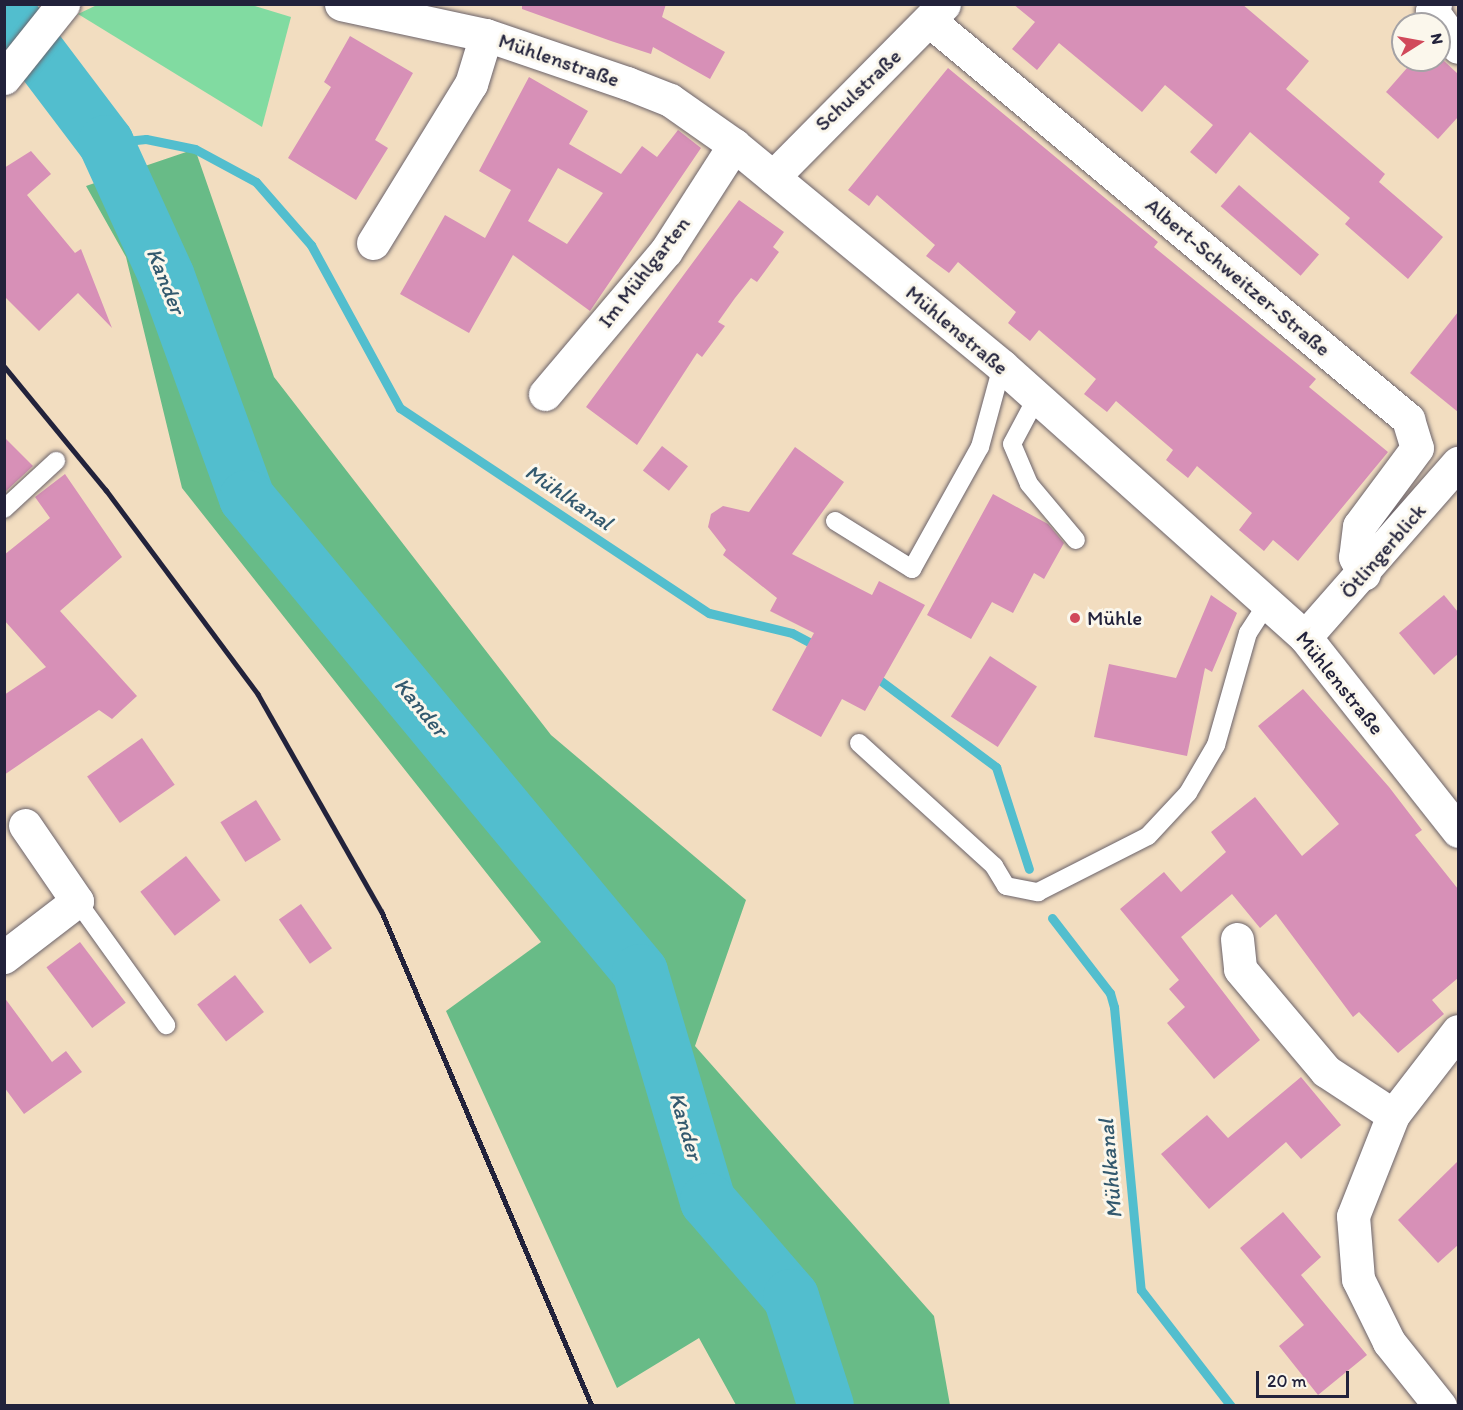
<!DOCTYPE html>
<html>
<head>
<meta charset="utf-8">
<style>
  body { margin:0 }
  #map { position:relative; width:1463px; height:1410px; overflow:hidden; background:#f2ddc0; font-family:Itim,sans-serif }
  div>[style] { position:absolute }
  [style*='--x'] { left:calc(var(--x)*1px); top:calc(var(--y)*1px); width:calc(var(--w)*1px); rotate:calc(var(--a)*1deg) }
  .green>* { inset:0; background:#81dba1 }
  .forest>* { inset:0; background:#68bb87 }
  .stream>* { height:9px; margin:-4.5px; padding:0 4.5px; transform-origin:4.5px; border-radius:4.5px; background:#52bece }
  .river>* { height:56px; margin:-28px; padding:0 28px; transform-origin:28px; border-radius:28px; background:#52bece }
  .building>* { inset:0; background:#d790b7; transform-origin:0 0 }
  .roads { filter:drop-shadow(0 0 2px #6b636a) drop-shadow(0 0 2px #6b636a) }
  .lane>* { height:18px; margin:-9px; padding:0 9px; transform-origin:9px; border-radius:9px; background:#fff }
  .street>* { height:33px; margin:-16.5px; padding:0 16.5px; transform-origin:16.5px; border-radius:16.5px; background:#fff }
  .rail>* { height:4.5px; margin:-2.25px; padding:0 2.25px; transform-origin:2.25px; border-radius:2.25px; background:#22223b }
  .dots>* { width:16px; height:16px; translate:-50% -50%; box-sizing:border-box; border:3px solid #fbf7ec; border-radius:50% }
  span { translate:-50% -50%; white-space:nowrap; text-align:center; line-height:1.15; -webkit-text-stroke:6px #fbf7ec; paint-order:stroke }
  .street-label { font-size:21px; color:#22223b }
  .poi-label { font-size:21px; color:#22223b }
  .left { translate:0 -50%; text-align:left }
  .water-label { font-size:22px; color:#33596e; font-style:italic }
  .frame { position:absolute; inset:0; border:6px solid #22223b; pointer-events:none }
  .north { position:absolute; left:1391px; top:12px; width:60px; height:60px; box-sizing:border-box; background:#fbf7ec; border:2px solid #a4a2a5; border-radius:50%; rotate:79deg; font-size:16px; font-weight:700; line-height:24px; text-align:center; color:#22223b }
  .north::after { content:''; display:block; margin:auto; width:21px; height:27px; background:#d1495b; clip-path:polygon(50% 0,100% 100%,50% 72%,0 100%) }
  .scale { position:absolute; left:1256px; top:1371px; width:93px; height:27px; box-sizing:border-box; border:3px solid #22223b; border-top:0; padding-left:8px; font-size:18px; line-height:21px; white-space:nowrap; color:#22223b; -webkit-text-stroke:4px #fbf7ec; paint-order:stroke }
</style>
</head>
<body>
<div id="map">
  <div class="green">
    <div style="clip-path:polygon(248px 4px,291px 17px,262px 127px,78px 14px,97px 5px)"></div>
  </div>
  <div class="forest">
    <div style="clip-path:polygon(195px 149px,274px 377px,551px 735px,746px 900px,695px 1046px,934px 1316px,950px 1405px,736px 1405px,699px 1338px,617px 1388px,446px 1011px,541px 942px,182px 488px,126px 257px,86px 186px)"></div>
  </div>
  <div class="stream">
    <div style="--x:106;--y:143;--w:40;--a:-5.7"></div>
    <div style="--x:146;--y:139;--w:50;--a:11.5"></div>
    <div style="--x:195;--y:149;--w:69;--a:28.4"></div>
    <div style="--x:256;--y:182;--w:84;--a:48.9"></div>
    <div style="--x:311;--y:245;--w:186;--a:61.4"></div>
    <div style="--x:400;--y:408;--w:371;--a:33.6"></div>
    <div style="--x:709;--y:613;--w:85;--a:13.5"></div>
    <div style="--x:792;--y:633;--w:30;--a:28"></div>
    <div style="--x:873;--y:675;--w:154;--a:36.8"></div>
    <div style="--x:996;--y:767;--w:107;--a:72.1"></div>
    <div style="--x:1052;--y:918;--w:95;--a:52.3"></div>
    <div style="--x:1110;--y:993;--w:15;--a:74"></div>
    <div style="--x:1114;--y:1007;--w:284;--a:84.6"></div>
    <div style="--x:1141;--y:1290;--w:147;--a:52.2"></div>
  </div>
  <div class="river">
    <div style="--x:4;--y:8;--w:169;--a:52.9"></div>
    <div style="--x:106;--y:143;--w:147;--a:65.5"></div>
    <div style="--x:167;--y:277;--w:235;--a:70.1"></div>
    <div style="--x:247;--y:498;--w:616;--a:50.34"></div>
    <div style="--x:640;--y:972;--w:239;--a:73.5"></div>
    <div style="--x:708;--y:1201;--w:127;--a:49.2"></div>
    <div style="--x:791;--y:1297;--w:114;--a:72.2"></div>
  </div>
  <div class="building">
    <div style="clip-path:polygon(522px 4px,666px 4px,662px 17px,725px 52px,710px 79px,653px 47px,651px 54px,611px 41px,522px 9px)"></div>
    <div style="clip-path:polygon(1013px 4px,1242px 4px,1309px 61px,1286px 89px,1385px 174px,1379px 182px,1443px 237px,1408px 279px,1345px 224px,1350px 218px,1250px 132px,1216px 174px,1190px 152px,1213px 125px,1165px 85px,1142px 112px,1059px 43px,1037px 70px,1012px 49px,1035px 22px)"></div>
    <div style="clip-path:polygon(350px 36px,413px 73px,375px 140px,388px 148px,356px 200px,288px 158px,331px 87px,324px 82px)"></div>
    <div style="clip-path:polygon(1414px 60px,1443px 60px,1458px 74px,1458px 117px,1438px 139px,1386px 92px)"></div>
    <div style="clip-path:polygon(948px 68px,1158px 242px,1154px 247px,1316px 379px,1309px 387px,1388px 452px,1298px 561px,1273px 540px,1264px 551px,1239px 530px,1252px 513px,1197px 466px,1188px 478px,1166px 460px,1173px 450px,1116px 401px,1107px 412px,1084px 394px,1096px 379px,1039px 330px,1030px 341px,1008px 323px,1016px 312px,958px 262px,949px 273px,926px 256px,935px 245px,877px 195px,869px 206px,848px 190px)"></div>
    <div style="clip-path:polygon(evenodd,529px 77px,588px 111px,569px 144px,621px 174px,642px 146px,657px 157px,678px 130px,701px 148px,590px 311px,513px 255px,469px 333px,400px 294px,445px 215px,485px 238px,511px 190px,479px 171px,529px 77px,558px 168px,603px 193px,567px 244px,528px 221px,558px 168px)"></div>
    <div style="clip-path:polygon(31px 151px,51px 174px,27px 195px,75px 253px,81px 249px,112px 328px,78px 293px,39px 331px,4px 296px,4px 168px)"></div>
    <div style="left:1239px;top:185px;width:106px;height:28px;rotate:41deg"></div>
    <div style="clip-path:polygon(739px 200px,784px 232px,773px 247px,779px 252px,757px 282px,751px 278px,735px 298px,718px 322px,725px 326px,702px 357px,697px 353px,637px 445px,586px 407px)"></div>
    <div style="clip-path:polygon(1458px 312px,1458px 412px,1410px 373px)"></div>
    <div style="clip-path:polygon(4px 437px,33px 466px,4px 493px)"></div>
    <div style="left:662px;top:446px;width:33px;height:31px;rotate:38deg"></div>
    <div style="clip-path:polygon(795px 447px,844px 482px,792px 554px,872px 595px,879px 581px,925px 605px,865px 711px,842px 699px,821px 737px,772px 710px,814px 633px,770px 611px,777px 598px,723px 555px,726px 550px,708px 527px,711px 514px,723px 506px,749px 512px)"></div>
    <div style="clip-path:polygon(65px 474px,122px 557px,60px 611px,137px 696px,112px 719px,99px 710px,4px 775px,4px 695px,46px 667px,4px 620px,4px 555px,50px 518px,35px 497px)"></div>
    <div style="clip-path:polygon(993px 494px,1048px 524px,1064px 543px,1044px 579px,1034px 573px,1013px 613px,992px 602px,971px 639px,927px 615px)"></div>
    <div style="clip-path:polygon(1211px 595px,1237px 613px,1212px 672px,1205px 668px,1187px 756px,1094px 737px,1109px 664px,1176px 678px)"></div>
    <div style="clip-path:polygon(1444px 595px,1458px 612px,1458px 654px,1434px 675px,1399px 633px)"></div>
    <div style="left:990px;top:656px;width:56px;height:72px;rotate:33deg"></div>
    <div style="clip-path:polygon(1303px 689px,1389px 787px,1422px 830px,1415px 835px,1458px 889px,1458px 978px,1432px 1000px,1444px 1014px,1398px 1053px,1359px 1012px,1353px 1017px,1276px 914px,1260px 928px,1232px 894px,1181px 937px,1260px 1040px,1214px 1079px,1167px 1023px,1185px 1007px,1169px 989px,1179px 980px,1120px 909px,1164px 872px,1181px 892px,1226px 852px,1211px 832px,1255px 797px,1302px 856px,1339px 824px,1258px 726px)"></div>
    <div style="left:142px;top:738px;width:57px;height:67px;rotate:55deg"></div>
    <div style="left:256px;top:800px;width:47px;height:42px;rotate:58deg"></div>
    <div style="left:186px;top:856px;width:56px;height:58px;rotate:52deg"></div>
    <div style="left:301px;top:904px;width:54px;height:27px;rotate:55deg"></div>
    <div style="left:80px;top:942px;width:76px;height:42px;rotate:53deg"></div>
    <div style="left:235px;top:975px;width:47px;height:48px;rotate:52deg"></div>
    <div style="clip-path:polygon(4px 997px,52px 1062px,66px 1051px,82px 1072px,24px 1114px,4px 1087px)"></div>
    <div style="clip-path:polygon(1301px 1077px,1341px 1125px,1301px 1159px,1286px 1142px,1209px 1209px,1161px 1154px,1207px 1115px,1228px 1138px)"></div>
    <div style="clip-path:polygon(1458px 1161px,1458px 1245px,1438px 1263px,1398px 1220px)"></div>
    <div style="clip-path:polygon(1283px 1212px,1321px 1257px,1301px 1275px,1367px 1355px,1318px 1395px,1279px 1346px,1304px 1325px,1240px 1248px)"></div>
  </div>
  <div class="roads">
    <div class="lane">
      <div style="--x:1037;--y:397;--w:53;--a:118"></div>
      <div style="--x:1012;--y:444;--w:43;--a:67"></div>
      <div style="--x:1029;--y:484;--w:73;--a:50"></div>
      <div style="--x:4;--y:509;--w:71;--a:-42.7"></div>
      <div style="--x:835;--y:521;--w:91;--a:31.9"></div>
      <div style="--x:912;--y:569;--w:140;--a:-60.9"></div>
      <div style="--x:980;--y:447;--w:84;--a:-74.8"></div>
      <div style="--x:859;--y:743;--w:183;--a:42.3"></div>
      <div style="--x:994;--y:866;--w:23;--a:59"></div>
      <div style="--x:1006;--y:886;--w:33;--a:11"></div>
      <div style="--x:1038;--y:892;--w:123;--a:-27"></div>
      <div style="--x:1148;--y:836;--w:59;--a:-47.1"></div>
      <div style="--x:1188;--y:793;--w:56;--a:-59.7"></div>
      <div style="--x:1216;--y:745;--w:116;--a:-74.1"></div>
      <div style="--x:1248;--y:633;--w:35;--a:-57"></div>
      <div style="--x:77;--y:901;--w:153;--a:54.3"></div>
    </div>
    <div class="street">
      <div style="--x:341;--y:4;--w:148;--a:12.1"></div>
      <div style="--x:486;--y:35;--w:149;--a:18.8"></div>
      <div style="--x:627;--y:83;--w:46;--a:21.6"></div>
      <div style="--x:670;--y:100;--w:78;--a:35.1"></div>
      <div style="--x:734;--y:145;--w:347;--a:39.5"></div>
      <div style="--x:1002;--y:366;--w:407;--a:41.8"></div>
      <div style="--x:1305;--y:637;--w:247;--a:51.7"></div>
      <div style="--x:1435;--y:4;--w:8;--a:113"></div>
      <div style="--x:1432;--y:11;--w:44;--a:54.2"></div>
      <div style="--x:931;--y:22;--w:621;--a:39.77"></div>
      <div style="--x:1408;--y:419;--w:30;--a:73"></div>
      <div style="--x:1417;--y:448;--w:97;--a:126.6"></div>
      <div style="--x:1359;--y:526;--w:31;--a:97"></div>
      <div style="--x:1355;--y:557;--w:19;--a:62"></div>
      <div style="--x:4;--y:78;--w:95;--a:-51.4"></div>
      <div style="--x:773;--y:177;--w:243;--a:-45.3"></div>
      <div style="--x:373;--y:243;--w:187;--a:-58.4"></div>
      <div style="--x:471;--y:84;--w:51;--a:-73"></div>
      <div style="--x:545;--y:394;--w:187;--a:-49.8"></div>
      <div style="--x:666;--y:251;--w:126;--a:-57.3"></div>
      <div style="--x:1305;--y:637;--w:232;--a:-48.7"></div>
      <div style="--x:1237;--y:939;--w:30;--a:84"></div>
      <div style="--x:1240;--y:969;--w:133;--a:49.9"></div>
      <div style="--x:1326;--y:1071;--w:80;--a:33.3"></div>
      <div style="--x:4;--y:957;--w:92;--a:-37.5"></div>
      <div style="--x:77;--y:901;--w:92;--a:-124.4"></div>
      <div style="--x:1440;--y:1406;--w:82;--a:-128.6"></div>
      <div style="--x:1389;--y:1342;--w:70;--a:-116.2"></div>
      <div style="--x:1358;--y:1279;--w:63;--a:-94.5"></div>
      <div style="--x:1353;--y:1216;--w:109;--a:-68.4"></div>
      <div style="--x:1393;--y:1115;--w:106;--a:-52.3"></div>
    </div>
  </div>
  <div class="rail">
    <div style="--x:4;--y:366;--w:161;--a:50.6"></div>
    <div style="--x:106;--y:490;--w:254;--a:53.3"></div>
    <div style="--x:258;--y:694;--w:251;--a:60.4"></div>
    <div style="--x:382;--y:912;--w:537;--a:66.97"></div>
  </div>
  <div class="dots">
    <div style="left:1075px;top:618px;background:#d1495b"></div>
  </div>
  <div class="street-label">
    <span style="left:559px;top:60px;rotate:19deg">Mühlenstraße</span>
    <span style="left:858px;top:90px;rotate:-43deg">Schulstraße</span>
    <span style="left:644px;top:272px;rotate:-52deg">Im Mühlgarten</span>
    <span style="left:1238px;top:277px;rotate:40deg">Albert-Schweitzer-Straße</span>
    <span style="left:957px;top:330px;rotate:40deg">Mühlenstraße</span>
    <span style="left:1383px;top:551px;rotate:-49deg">Ötlingerblick</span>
    <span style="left:1340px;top:683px;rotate:51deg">Mühlenstraße</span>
  </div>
  <div class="poi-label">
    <span class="left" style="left:1087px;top:618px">Mühle</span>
  </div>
  <div class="water-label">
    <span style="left:166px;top:281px;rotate:68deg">Kander</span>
    <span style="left:569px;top:497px;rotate:34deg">Mühlkanal</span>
    <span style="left:421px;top:707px;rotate:50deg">Kander</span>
    <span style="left:686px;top:1126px;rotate:74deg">Kander</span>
    <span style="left:1110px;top:1169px;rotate:-95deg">Mühlkanal</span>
  </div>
  <div class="frame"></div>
  <div class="north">N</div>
  <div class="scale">20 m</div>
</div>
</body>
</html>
